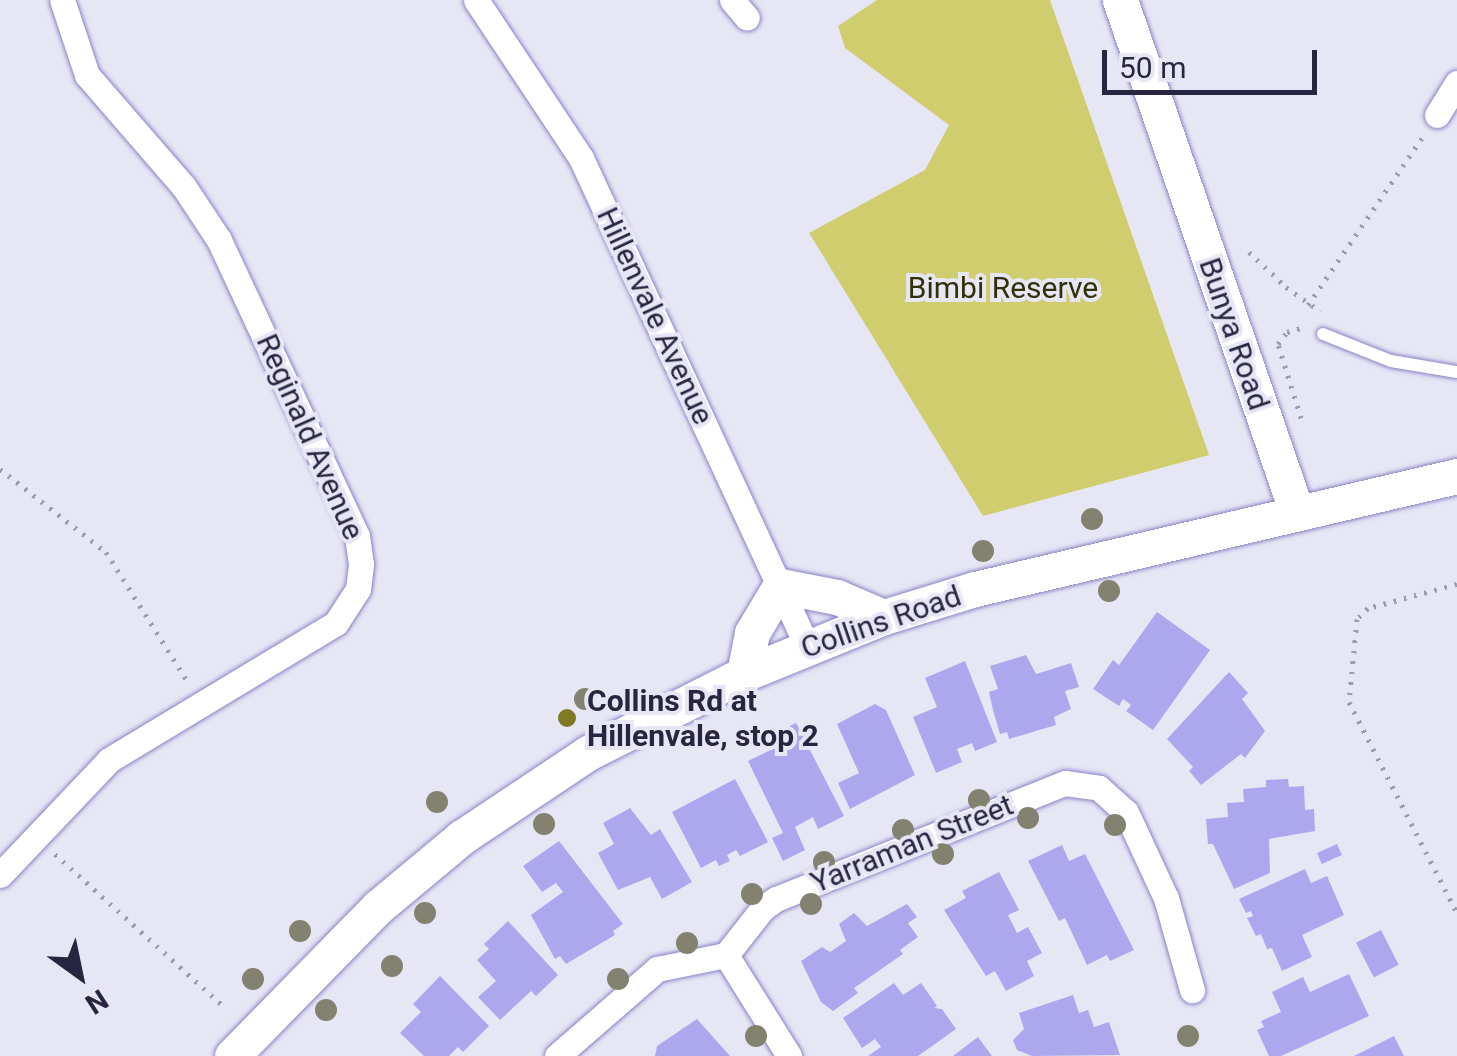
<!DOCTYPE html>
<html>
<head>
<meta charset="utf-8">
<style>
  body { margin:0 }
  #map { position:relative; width:1457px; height:1056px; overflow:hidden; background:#e7e6f5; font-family:Roboto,sans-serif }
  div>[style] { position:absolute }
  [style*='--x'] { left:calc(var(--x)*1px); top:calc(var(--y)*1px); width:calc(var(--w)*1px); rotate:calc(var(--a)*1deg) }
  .green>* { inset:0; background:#cfcd6e }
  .building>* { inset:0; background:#ada8ed; transform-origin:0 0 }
  .path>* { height:5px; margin-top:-2.5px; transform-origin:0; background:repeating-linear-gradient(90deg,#9d9baf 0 2.5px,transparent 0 10.5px) }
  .roads { filter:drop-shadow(0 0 2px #8983c6) drop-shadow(0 0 2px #8983c6) }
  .lane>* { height:12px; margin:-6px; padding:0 6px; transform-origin:6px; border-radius:6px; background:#fff }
  .street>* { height:25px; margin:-12.5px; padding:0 12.5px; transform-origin:12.5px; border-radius:12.5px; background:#fff }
  .secondary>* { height:35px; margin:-17.5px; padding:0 17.5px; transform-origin:17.5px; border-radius:17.5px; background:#fff }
  .trees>* { width:22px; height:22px; margin:-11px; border-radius:50%; background:#838271 }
  .dots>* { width:28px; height:28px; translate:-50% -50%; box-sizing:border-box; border:5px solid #e7e6f5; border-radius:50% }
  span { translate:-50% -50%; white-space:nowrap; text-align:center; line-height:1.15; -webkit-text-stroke:8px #e7e6f5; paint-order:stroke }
  .park-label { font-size:30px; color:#323005 }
  .street-label { font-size:30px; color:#282541 }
  .poi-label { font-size:30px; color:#282541; font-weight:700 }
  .left { translate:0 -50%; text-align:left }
  .north { position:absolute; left:30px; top:926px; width:100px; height:100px; -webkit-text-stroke:8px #e7e6f5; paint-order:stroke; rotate:147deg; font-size:28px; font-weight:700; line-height:40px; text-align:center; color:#282541 }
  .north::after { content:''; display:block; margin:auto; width:35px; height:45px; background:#282541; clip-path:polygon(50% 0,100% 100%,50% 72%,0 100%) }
  .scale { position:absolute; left:1102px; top:50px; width:215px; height:45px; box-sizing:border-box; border:5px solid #282541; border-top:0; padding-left:12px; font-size:30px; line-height:35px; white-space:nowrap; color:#282541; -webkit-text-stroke:8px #e7e6f5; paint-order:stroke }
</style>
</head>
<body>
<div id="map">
  <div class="green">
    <div style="clip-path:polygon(877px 0,1050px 0,1209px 455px,983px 516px,809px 233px,925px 170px,949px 125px,845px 48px,838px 26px)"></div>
  </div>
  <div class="building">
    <div style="clip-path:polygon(1157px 612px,1210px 650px,1153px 730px,1126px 711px,1131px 705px,1123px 699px,1119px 706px,1093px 689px,1113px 660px,1119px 665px)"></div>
    <div style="clip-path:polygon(1026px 655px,1036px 674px,1071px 663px,1079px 687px,1065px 691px,1071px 709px,1054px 717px,1056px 725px,1009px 739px,1007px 732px,1000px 734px,993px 710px,989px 692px,998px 689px,990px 666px)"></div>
    <div style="clip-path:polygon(965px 661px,997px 742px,975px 751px,972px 743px,957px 749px,962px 762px,936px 773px,913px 717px,937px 707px,925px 678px)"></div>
    <div style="clip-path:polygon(1229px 672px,1248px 693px,1242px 699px,1265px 731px,1245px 758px,1241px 754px,1201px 785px,1189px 771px,1193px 767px,1167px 739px)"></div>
    <div style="clip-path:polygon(875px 704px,886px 710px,915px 775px,850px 809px,838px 783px,859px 773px,837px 724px)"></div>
    <div style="clip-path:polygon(796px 723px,844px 816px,818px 829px,813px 817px,795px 827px,805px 850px,783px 861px,772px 838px,783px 833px,748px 761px,789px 741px,783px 729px)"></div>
    <div style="clip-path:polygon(735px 779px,768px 842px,740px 856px,736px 850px,727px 855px,730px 861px,719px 866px,716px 860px,701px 868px,672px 812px)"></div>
    <div style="clip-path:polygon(1288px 779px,1289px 787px,1304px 786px,1305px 810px,1314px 809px,1315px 831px,1269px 839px,1270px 873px,1234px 889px,1213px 844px,1208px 844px,1206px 819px,1228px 817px,1227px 803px,1244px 802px,1243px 789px,1266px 787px,1266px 780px)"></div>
    <div style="clip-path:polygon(630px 808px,651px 835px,660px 829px,692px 882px,662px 899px,650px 877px,618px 890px,598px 853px,614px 844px,603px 823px)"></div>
    <div style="clip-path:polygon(559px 841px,623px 924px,613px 931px,615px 935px,566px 964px,560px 956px,555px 959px,531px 915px,563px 892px,556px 883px,542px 892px,523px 866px)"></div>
    <div style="left:1337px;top:844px;width:12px;height:22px;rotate:66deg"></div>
    <div style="clip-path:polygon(1062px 845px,1069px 861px,1085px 854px,1134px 950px,1110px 961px,1107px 955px,1087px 965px,1065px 918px,1059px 921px,1028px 861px)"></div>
    <div style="clip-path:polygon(1305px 869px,1311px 883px,1327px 876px,1344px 915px,1302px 935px,1312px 957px,1282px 971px,1272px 948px,1267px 949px,1261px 934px,1256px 936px,1247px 918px,1253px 916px,1251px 911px,1246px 913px,1239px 899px)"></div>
    <div style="clip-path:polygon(999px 872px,1019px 910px,1008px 915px,1017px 933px,1028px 927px,1042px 953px,1027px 961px,1034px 976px,1006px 991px,995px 971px,986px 976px,944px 910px,966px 898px,962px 891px)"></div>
    <div style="clip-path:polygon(907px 904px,917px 917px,908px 923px,918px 937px,900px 950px,903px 954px,854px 988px,858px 993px,833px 1011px,821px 1002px,801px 961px,822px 947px,830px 952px,846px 941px,839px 924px,854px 913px,867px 926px)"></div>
    <div style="clip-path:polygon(508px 921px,558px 975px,536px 996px,531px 991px,500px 1020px,478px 997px,496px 981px,477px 960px,489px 949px,484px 944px)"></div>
    <div style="left:1381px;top:930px;width:39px;height:28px;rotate:63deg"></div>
    <div style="clip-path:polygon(1349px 974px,1369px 1016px,1281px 1056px,1269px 1056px,1257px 1030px,1264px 1027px,1261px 1021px,1281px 1012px,1272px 992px,1303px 977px,1310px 992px)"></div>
    <div style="clip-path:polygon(440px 976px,489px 1026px,463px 1052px,458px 1047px,449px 1056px,424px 1056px,400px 1033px,421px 1012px,413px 1004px)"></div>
    <div style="clip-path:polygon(894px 983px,903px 995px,921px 983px,937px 1006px,934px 1008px,942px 1009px,956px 1029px,918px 1056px,868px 1056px,881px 1047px,875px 1039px,862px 1048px,843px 1018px)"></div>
    <div style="clip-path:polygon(1073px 995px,1079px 1013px,1088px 1010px,1094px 1027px,1109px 1022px,1120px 1055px,1032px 1056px,1017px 1050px,1013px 1040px,1024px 1029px,1019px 1013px)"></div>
    <div style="clip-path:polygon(697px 1019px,730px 1056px,655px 1056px,657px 1046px)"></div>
    <div style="clip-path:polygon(1394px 1036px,1404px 1056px,1354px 1056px)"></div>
    <div style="clip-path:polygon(978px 1037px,992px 1056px,953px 1056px)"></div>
  </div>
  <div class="path">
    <div style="--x:1249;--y:252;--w:51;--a:43.4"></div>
    <div style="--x:1286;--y:287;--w:42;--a:35.2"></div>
    <div style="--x:1308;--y:305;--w:206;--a:-55.7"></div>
    <div style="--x:1301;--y:418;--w:77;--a:-107.3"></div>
    <div style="--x:1278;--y:344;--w:15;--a:-53"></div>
    <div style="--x:1287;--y:332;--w:18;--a:-16"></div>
    <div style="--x:0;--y:469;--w:135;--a:38.1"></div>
    <div style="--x:106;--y:552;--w:154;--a:57.8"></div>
    <div style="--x:1457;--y:584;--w:92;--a:164.9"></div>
    <div style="--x:1368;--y:608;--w:16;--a:135"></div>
    <div style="--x:1357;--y:619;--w:83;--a:95.5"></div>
    <div style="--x:1349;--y:702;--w:237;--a:62.9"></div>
    <div style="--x:55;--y:854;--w:225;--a:42.1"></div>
  </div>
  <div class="roads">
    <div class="lane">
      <div style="--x:1323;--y:334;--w:73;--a:21.7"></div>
      <div style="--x:1391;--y:361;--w:67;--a:9.5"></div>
    </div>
    <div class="street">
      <div style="--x:476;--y:0;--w:190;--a:56.4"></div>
      <div style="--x:581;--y:158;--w:538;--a:65.15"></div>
      <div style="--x:732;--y:0;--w:23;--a:50"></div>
      <div style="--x:1437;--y:115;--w:38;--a:-58"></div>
      <div style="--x:0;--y:875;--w:158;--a:-46.5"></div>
      <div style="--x:109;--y:760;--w:265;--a:-31.1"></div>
      <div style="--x:336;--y:623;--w:40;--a:-57.1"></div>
      <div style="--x:358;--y:589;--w:25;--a:-83"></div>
      <div style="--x:361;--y:564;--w:28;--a:-98"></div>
      <div style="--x:357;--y:536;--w:327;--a:-115"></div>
      <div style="--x:219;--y:240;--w:64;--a:-123.4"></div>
      <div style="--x:184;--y:187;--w:148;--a:-130.9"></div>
      <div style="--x:87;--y:75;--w:79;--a:-108.4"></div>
      <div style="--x:726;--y:955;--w:119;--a:58"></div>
      <div style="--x:557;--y:1056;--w:133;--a:-41"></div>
      <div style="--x:657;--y:969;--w:70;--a:-11.5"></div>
      <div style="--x:726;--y:955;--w:60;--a:-51.8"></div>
      <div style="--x:763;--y:908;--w:16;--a:-35"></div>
      <div style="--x:776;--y:899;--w:311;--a:-21.9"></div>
      <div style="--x:1065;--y:783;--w:34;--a:8"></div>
      <div style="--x:1099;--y:788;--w:36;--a:42"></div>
      <div style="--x:1126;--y:812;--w:95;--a:65.1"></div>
      <div style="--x:1166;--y:898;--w:96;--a:74.2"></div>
    </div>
    <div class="secondary">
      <div style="--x:1120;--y:0;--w:543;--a:70.96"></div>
      <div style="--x:744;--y:674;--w:42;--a:-79"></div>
      <div style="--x:752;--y:633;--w:55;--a:-59.2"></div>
      <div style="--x:780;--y:586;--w:58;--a:10.9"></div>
      <div style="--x:837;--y:597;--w:51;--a:23.1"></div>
      <div style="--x:232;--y:1056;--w:209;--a:-45.6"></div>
      <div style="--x:378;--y:907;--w:109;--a:-39.8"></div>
      <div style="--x:462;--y:837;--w:151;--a:-33.7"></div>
      <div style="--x:588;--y:753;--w:175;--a:-26.9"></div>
      <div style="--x:744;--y:674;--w:151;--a:-22.2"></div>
      <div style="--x:884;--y:617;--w:95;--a:-17.1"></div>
      <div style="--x:975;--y:589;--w:495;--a:-13.2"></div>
    </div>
  </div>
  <div class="trees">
    <div style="left:1092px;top:519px"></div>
    <div style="left:983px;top:551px"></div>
    <div style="left:1109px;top:591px"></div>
    <div style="left:585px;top:699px"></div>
    <div style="left:979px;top:800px"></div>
    <div style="left:437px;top:802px"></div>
    <div style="left:1028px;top:818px"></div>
    <div style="left:544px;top:824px"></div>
    <div style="left:1115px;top:825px"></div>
    <div style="left:903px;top:830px"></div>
    <div style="left:943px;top:854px"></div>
    <div style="left:824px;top:862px"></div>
    <div style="left:752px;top:894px"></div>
    <div style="left:811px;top:904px"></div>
    <div style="left:425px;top:913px"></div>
    <div style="left:300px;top:931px"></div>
    <div style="left:687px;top:943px"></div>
    <div style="left:392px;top:966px"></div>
    <div style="left:253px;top:979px"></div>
    <div style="left:618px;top:979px"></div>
    <div style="left:326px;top:1010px"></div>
    <div style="left:756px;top:1036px"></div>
    <div style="left:1188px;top:1036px"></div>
  </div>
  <div class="dots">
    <div style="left:567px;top:718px;background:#7e7a21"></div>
  </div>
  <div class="park-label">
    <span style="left:1003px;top:288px">Bimbi Reserve</span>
  </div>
  <div class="street-label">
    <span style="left:655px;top:316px;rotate:65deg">Hillenvale Avenue</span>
    <span style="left:1234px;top:334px;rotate:71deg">Bunya Road</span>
    <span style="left:310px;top:437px;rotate:66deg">Reginald Avenue</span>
    <span style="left:881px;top:622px;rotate:-19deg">Collins Road</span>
    <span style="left:912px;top:844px;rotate:-22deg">Yarraman Street</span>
  </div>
  <div class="poi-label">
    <span class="left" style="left:587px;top:718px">Collins Rd at<br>Hillenvale, stop 2</span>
  </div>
  <div class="north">N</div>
  <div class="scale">50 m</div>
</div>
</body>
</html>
